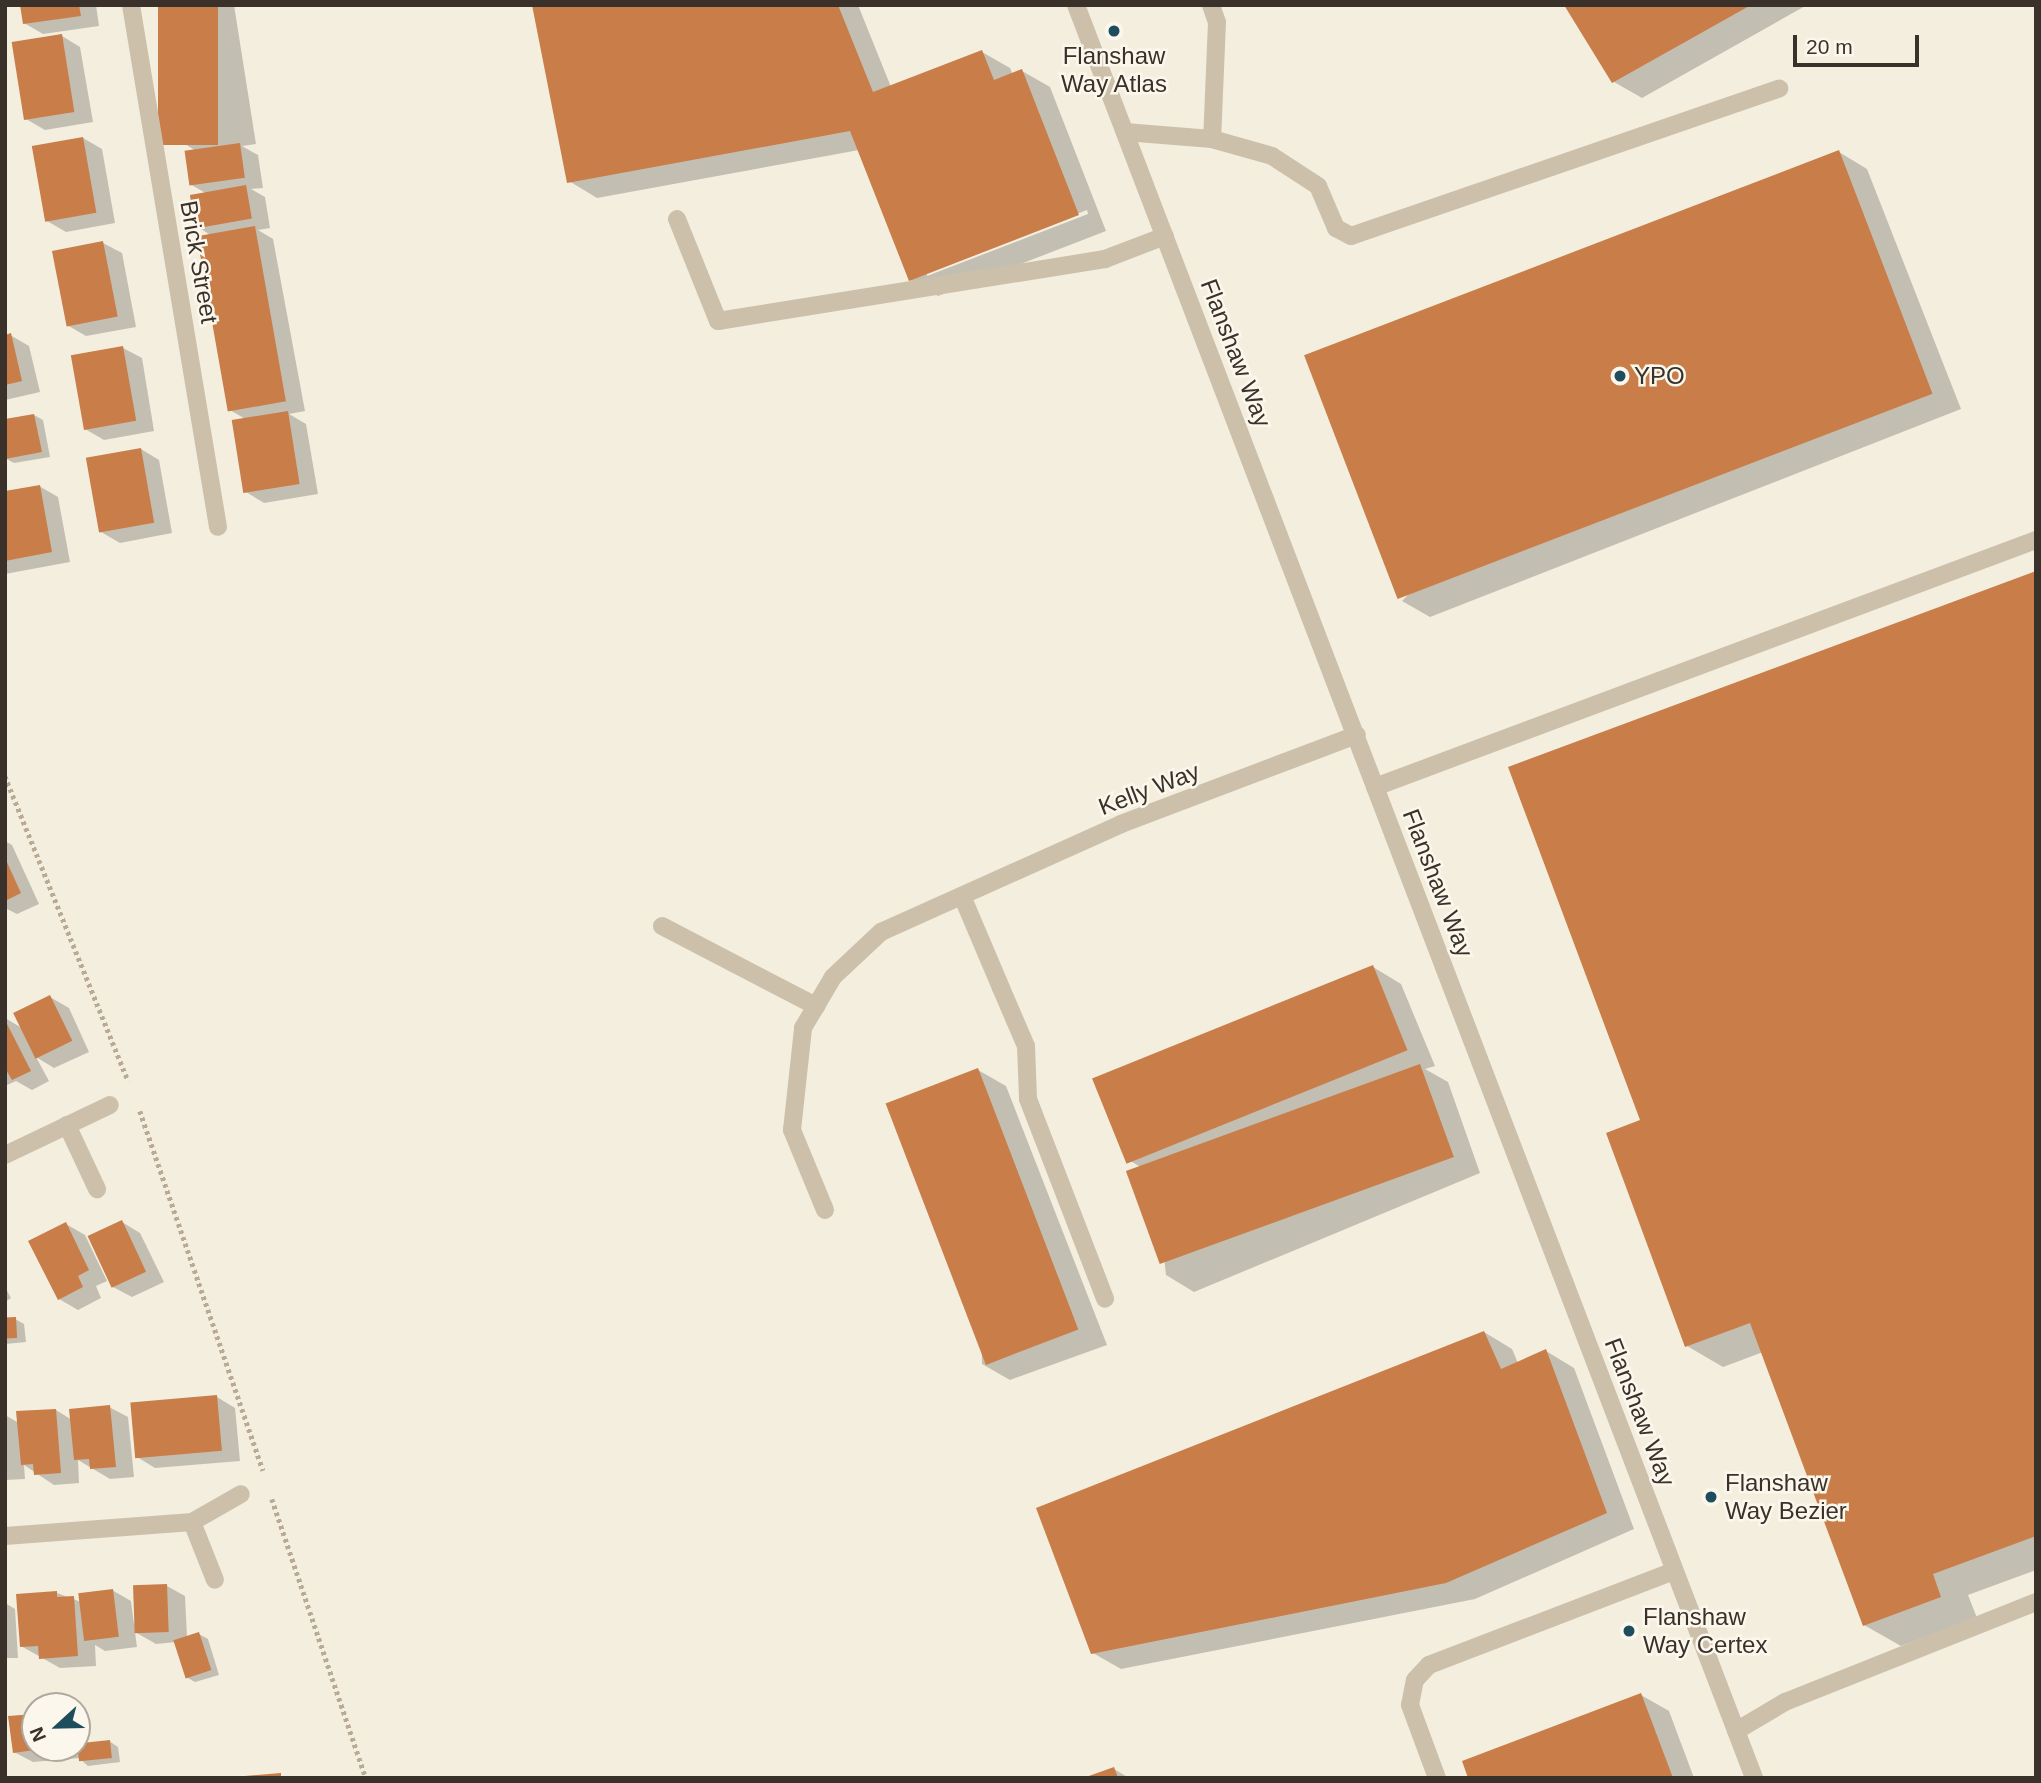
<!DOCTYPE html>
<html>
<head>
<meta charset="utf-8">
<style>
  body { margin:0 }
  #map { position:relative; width:2041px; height:1783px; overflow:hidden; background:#f4eedf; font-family:Arial,sans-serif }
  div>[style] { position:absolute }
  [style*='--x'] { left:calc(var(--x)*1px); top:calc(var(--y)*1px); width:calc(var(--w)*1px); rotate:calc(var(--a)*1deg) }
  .shadow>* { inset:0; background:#0003 }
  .building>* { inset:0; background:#c97d48; transform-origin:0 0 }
  .path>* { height:4.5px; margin-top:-2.25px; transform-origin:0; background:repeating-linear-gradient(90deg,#b9aa95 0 3.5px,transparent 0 7px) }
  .service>* { height:18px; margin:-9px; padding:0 9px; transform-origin:9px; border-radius:9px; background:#cdc0ab }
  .minor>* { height:18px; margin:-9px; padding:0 9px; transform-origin:9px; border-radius:9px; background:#cdc0ab }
  .tertiary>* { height:18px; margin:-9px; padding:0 9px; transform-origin:9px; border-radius:9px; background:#cdc0ab }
  .dots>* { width:19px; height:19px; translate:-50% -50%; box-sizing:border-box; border:4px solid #fbf7ec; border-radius:50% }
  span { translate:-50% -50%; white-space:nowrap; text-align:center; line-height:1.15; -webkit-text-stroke:5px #fbf7ec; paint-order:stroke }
  .poi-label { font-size:24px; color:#3a322a }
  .left { translate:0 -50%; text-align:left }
  .street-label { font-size:24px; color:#3a322a }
  .frame { position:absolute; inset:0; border:7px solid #3a322a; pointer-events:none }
  .north { position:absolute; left:21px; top:1692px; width:70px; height:70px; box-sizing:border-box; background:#fbf7ec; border:2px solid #aea89e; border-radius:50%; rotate:248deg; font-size:19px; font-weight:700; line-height:28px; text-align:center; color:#3a322a }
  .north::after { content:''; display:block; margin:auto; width:24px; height:32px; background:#1e4e5d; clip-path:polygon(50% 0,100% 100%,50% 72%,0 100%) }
  .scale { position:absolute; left:1793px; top:35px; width:126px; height:32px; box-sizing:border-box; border:4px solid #3a322a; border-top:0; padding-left:9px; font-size:21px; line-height:24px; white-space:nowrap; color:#3a322a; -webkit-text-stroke:5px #fbf7ec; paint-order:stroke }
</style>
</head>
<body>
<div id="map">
  <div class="shadow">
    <div style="clip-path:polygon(22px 5px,96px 5px,99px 26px,43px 34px,24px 23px)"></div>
    <div style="clip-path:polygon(160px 5px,234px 5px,256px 144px,242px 146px,258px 155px,263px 188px,251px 189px,265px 197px,270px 228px,258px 230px,273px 239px,305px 411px,289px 414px,306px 424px,318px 494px,264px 503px,246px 492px,247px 420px,230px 410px,212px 236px,198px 227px,207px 194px,190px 184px,196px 151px,182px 142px)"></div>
    <div style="clip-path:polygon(evenodd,533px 5px,858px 5px,891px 87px,982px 52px,1010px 68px,1013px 75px,1022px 71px,1050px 87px,1106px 231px,938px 296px,910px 280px,859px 150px,597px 198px,569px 181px,533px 5px,1087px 210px,1088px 214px,927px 276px,927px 272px,1087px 210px)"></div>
    <div style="clip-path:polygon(1566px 5px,1807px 5px,1642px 98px,1614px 82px)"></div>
    <div style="clip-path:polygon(62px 36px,80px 47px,93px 122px,45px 130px,26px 119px)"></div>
    <div style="clip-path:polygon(83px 138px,102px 149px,115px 223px,66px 232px,47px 221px)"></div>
    <div style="clip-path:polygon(1839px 152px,1867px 169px,1961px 409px,1430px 617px,1402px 601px)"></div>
    <div style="clip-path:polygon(103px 243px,122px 253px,136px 327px,86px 336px,67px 325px)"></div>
    <div style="clip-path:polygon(10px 335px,29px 346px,40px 392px,5px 400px,5px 336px)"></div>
    <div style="clip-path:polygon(123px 348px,142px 358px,154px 431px,104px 440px,85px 429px)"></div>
    <div style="clip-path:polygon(34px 415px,43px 420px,50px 457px,14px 463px,5px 458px)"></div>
    <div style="clip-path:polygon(141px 449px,159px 460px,172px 533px,120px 543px,101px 532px)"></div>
    <div style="clip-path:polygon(39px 486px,58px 497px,70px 562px,5px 574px,5px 493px)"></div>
    <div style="clip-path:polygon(2036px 573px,2036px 1570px,1968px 1595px,1977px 1618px,1901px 1646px,1864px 1625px,1763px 1352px,1723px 1367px,1687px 1346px,1642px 1121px)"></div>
    <div style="clip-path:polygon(5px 841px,12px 845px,39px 904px,17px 914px,5px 908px)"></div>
    <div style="clip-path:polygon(1373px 967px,1401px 984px,1435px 1066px,1425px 1069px,1448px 1082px,1480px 1173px,1194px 1292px,1166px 1275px,1155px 1176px,1129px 1160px)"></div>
    <div style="clip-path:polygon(50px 997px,69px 1008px,89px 1052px,54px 1068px,36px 1057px,49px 1081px,32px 1090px,16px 1081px,5px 1086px,5px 1018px,22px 1028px)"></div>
    <div style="clip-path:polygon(978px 1070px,1006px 1086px,1107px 1345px,1010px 1380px,982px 1364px)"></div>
    <div style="clip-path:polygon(122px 1222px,140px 1233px,164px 1282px,132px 1297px,113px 1287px)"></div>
    <div style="clip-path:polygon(66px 1224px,85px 1235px,107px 1281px,96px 1286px,101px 1298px,78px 1310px,59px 1299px)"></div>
    <div style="clip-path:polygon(5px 1287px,11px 1298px,5px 1302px)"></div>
    <div style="clip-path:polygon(15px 1319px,24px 1324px,26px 1342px,5px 1344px,5px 1320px)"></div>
    <div style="clip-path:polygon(1484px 1332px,1512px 1349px,1518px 1363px,1546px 1351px,1574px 1368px,1634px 1529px,1475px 1599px,1121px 1669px,1093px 1653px)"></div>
    <div style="clip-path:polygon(217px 1397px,235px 1408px,240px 1461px,155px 1468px,137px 1457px)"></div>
    <div style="clip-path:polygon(109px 1407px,128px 1417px,134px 1477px,110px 1479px,78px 1460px,79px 1483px,54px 1485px,24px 1465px,25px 1479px,5px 1480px,5px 1415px,19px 1423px,56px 1410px,72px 1420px)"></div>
    <div style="clip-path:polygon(167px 1586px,185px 1596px,187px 1637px,199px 1634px,208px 1639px,219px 1675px,195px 1682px,186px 1677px,176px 1642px,156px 1644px,135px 1632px,137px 1647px,105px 1651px,95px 1645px,96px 1666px,60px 1668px,21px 1646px,57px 1593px,81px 1602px,112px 1590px,131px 1601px,134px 1624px)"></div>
    <div style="clip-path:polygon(5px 1603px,15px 1609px,18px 1658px,5px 1658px)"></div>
    <div style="clip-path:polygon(1641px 1695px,1669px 1711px,1694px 1778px,1470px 1778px)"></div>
    <div style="clip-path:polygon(35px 1715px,35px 1748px,77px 1748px,77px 1721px,82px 1723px,84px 1745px,109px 1741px,118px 1747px,120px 1762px,88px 1766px,79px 1758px,33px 1762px,14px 1752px)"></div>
    <div style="clip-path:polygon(1114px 1769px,1129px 1778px,1091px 1778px)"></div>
  </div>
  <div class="building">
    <div style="clip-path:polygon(20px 5px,79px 5px,81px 16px,23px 24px)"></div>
    <div style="left:158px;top:5px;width:60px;height:140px"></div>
    <div style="clip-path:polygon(532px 5px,838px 5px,873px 92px,982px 50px,994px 80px,1022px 69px,1079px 215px,909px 281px,850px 131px,567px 183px)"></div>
    <div style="clip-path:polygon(1564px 5px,1751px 5px,1612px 83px)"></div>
    <div style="left:62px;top:34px;width:79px;height:51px;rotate:81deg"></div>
    <div style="left:83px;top:137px;width:77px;height:52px;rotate:80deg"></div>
    <div style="left:240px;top:143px;width:35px;height:56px;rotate:82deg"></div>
    <div style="left:1839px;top:150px;width:261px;height:573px;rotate:69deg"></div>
    <div style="left:246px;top:185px;width:34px;height:57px;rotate:80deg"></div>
    <div style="left:255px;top:226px;width:178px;height:59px;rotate:80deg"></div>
    <div style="left:103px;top:241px;width:77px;height:52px;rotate:79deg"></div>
    <div style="clip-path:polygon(11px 333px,22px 381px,5px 385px,5px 335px)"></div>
    <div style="left:123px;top:346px;width:76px;height:53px;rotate:80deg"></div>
    <div style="left:288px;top:411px;width:74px;height:57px;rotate:81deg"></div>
    <div style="clip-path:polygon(34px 414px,42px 452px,5px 459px,5px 419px)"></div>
    <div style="left:141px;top:448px;width:76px;height:56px;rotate:80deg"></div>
    <div style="clip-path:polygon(40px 485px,52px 552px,5px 561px,5px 491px)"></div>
    <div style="clip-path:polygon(2036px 571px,2036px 1536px,1933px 1574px,1941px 1597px,1863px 1626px,1750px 1323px,1685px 1347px,1606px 1133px,1640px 1120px,1508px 767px)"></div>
    <div style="clip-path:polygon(5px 858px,21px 893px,5px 901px)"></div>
    <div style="left:1373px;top:965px;width:92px;height:303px;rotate:68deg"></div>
    <div style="left:50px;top:995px;width:51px;height:41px;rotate:64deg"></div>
    <div style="clip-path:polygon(5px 1020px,31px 1071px,12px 1080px,5px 1068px)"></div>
    <div style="left:1420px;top:1064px;width:99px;height:313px;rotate:70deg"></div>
    <div style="left:978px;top:1068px;width:280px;height:99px;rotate:69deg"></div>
    <div style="left:122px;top:1220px;width:57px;height:38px;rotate:65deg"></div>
    <div style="clip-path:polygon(66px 1222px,89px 1270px,78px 1276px,83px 1287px,58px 1300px,28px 1241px)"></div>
    <div style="left:16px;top:1317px;width:21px;height:11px;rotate:87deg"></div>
    <div style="clip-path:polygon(1484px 1331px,1501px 1369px,1546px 1349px,1607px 1513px,1446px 1583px,1091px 1654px,1036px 1508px)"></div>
    <div style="left:217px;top:1395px;width:56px;height:87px;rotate:85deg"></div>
    <div style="clip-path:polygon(110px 1405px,116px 1467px,90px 1469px,89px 1459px,74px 1460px,69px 1409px)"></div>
    <div style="clip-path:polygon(56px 1409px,61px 1473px,34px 1475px,33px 1464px,21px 1465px,16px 1411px)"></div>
    <div style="left:167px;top:1584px;width:48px;height:34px;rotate:88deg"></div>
    <div style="left:113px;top:1589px;width:48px;height:35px;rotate:83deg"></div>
    <div style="clip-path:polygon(57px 1591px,57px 1597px,74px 1596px,78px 1656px,39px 1659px,38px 1646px,20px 1647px,16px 1594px)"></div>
    <div style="left:199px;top:1632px;width:40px;height:27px;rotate:72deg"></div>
    <div style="clip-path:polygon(1641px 1693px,1673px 1778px,1468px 1778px,1462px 1761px)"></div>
    <div style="clip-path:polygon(35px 1714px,35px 1750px,13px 1753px,8px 1716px)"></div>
    <div style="left:110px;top:1740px;width:18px;height:33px;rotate:84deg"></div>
    <div style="clip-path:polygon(1114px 1767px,1118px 1778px,1086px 1778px,1086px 1777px)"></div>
    <div style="clip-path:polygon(281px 1773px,281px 1778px,245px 1778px,245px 1776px)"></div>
  </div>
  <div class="path">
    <div style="--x:5;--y:776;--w:329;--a:68"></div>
    <div style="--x:140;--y:1111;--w:380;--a:71.1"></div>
    <div style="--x:272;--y:1499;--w:294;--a:71.4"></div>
  </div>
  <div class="service">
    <div style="--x:1211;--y:5;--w:18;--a:71"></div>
    <div style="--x:1217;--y:22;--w:117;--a:92.4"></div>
    <div style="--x:1125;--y:132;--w:87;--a:4.6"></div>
    <div style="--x:1212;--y:139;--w:62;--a:15.8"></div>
    <div style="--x:1272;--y:156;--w:55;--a:33.1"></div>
    <div style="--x:1318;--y:186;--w:46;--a:66.8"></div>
    <div style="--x:1336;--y:228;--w:17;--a:28"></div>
    <div style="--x:1351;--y:236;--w:453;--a:-19"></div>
    <div style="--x:677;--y:219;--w:110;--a:68.1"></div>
    <div style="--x:718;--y:321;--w:392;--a:-9.1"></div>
    <div style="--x:1105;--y:259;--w:64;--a:-21"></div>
    <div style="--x:1375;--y:787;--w:706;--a:-20.49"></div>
    <div style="--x:1001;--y:988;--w:63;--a:66.7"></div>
    <div style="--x:1026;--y:1046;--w:53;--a:87.8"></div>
    <div style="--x:1028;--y:1099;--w:214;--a:68.9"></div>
    <div style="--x:1736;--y:1731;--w:57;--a:-30.6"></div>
    <div style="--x:1785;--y:1702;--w:270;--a:-21.7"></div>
    <div style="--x:1437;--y:1778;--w:78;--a:-110.3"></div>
    <div style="--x:1410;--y:1705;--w:25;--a:-79"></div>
    <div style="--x:1415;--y:1680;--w:21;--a:-47"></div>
    <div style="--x:1429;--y:1665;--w:262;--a:-21"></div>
  </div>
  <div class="minor">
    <div style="--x:131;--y:5;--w:529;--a:80.54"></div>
    <div style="--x:962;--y:896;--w:100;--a:67"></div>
    <div style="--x:662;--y:926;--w:174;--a:27.5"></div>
    <div style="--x:67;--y:1125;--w:71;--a:64.9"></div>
    <div style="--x:5;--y:1155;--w:116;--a:-25.5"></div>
    <div style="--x:825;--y:1210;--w:87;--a:-112.4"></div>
    <div style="--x:792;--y:1130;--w:103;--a:-83.8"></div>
    <div style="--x:803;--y:1028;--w:59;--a:-59.5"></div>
    <div style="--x:833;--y:977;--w:66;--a:-43.2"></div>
    <div style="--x:881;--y:932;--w:263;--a:-24.2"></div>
    <div style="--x:1121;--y:824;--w:252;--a:-20.7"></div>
    <div style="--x:192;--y:1522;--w:62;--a:68.4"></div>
    <div style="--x:5;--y:1536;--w:188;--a:-4.3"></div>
    <div style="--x:192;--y:1522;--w:56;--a:-29.7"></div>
  </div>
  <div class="tertiary">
    <div style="--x:1076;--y:5;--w:1898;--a:69.07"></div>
  </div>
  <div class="dots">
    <div style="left:1114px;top:31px;background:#1e4e5d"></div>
    <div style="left:1620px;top:376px;background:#1e4e5d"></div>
    <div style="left:1711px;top:1497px;background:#1e4e5d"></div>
    <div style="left:1629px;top:1631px;background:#1e4e5d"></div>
  </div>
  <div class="poi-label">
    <span style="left:1114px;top:70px">Flanshaw<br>Way Atlas</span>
    <span class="left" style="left:1634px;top:376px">YPO</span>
    <span class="left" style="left:1725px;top:1497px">Flanshaw<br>Way Bezier</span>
    <span class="left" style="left:1643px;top:1631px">Flanshaw<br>Way Certex</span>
  </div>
  <div class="street-label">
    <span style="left:199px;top:262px;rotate:80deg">Brick Street</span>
    <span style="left:1236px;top:353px;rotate:69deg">Flanshaw Way</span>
    <span style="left:1149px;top:789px;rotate:-21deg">Kelly Way</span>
    <span style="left:1438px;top:883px;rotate:69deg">Flanshaw Way</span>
    <span style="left:1640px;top:1412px;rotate:69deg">Flanshaw Way</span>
  </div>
  <div class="frame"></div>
  <div class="north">N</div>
  <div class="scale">20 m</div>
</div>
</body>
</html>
